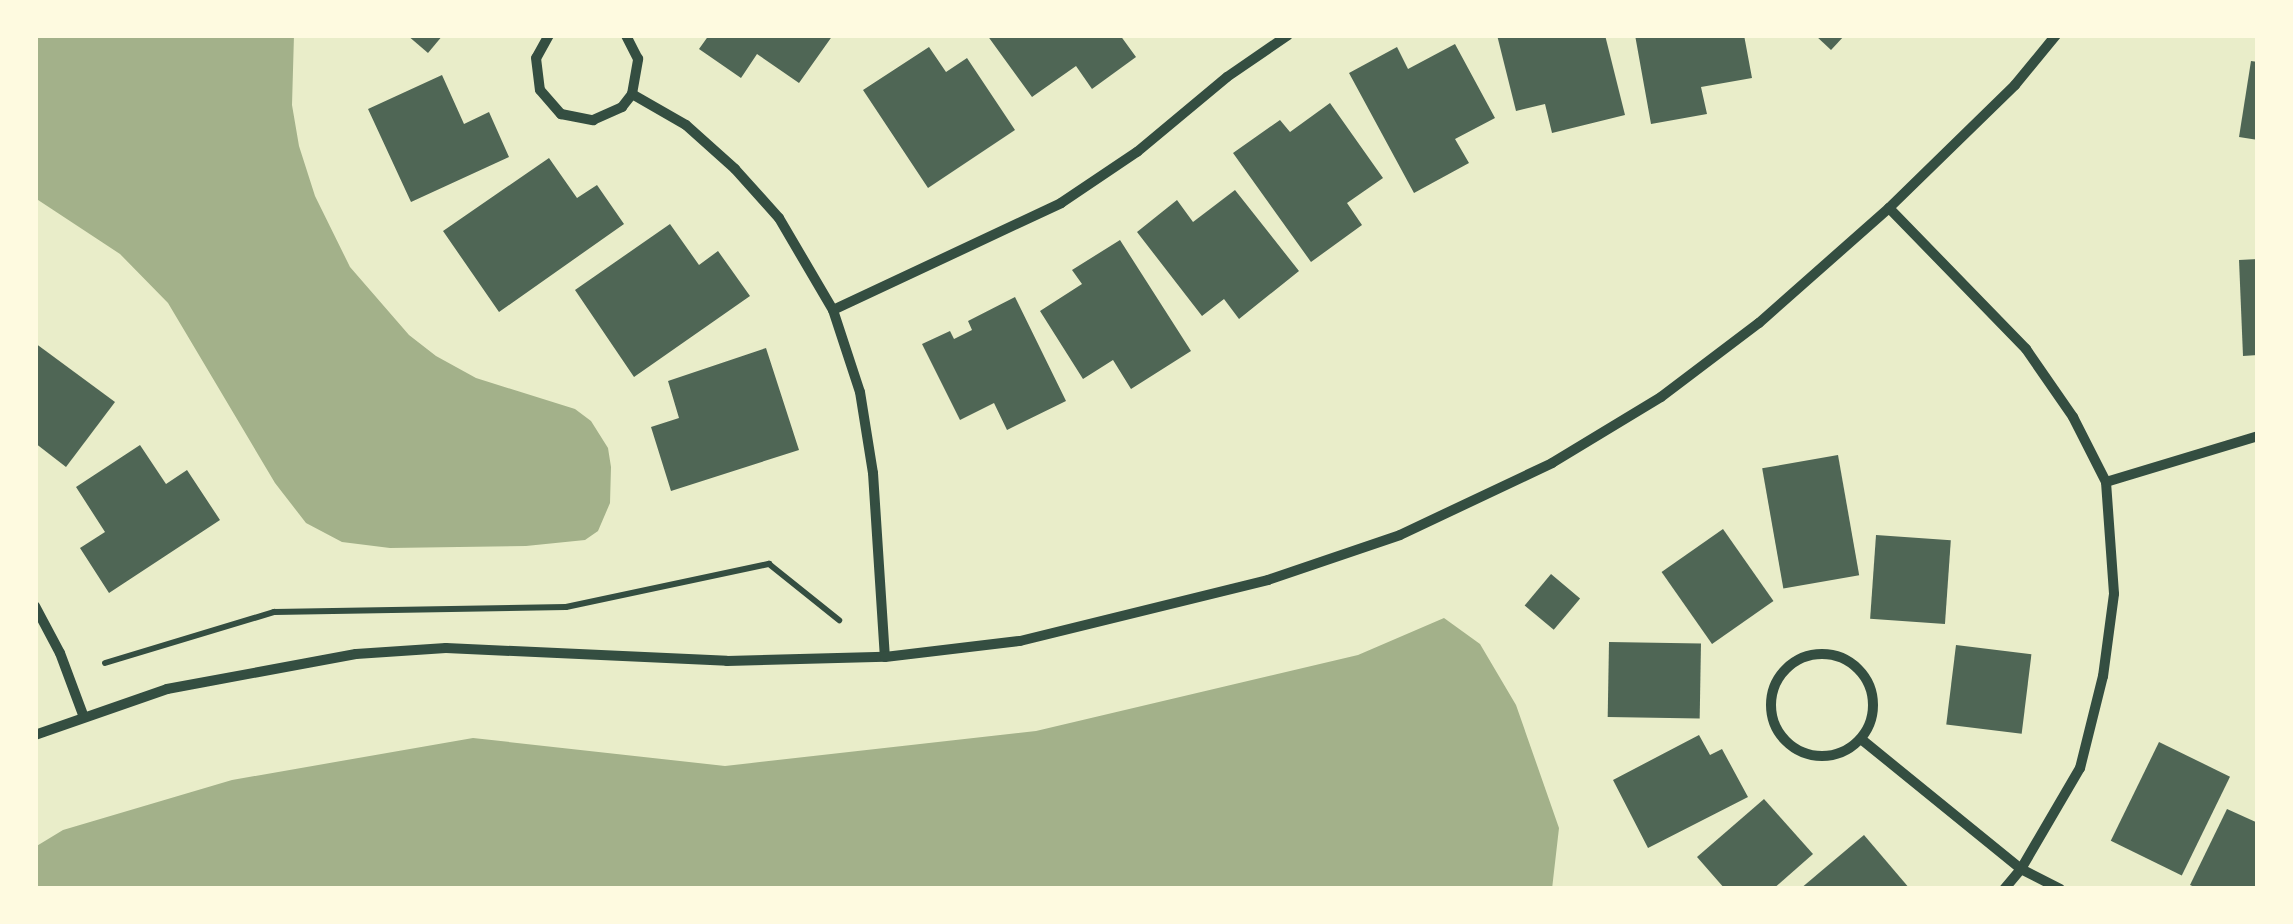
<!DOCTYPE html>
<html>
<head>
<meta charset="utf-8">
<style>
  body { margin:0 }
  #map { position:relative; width:2293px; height:924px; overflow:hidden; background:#e9edc9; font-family:"Roboto Condensed",sans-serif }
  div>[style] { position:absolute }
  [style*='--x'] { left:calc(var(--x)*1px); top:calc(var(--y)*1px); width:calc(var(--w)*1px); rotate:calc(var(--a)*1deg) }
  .water>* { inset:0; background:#a3b18a }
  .building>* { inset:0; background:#4f6655; transform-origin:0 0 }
  .path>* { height:6px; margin:-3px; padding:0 3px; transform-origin:3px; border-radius:3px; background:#344e41 }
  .minor>* { height:10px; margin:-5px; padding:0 5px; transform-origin:5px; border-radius:5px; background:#344e41 }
  .minor>.ring { margin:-5px; padding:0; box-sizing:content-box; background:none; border:10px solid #344e41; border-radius:50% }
  span { translate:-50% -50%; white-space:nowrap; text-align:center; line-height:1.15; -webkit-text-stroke:8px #fefae0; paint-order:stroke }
  .frame { position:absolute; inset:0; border:38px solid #fefae0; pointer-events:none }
</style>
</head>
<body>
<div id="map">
  <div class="water">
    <div style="clip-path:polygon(35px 35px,294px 35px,292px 105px,299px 146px,315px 196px,350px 267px,409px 335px,436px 356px,476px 378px,575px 409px,591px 421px,608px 448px,611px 467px,610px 503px,598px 531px,585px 540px,526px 546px,390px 548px,342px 542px,306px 523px,275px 483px,168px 303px,120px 254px,35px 198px)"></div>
    <div style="clip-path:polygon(1444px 618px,1480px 644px,1516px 705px,1559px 828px,1552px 889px,35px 889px,35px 847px,63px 830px,232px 780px,473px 738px,725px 766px,1036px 731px,1358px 655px)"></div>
  </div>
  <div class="building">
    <div style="clip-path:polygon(407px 35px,443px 35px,428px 53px)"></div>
    <div style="clip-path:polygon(709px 35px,833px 35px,799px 83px,757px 54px,741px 78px,699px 49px)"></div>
    <div style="clip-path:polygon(987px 35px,1120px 35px,1136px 57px,1092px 89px,1076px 66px,1032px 97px)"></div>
    <div style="clip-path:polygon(1497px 35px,1605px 35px,1625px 115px,1552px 133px,1545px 104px,1516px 111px)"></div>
    <div style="clip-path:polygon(1635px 35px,1744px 35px,1752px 78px,1701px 87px,1707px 114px,1651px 124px)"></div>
    <div style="clip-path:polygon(1815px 35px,1845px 35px,1831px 50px)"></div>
    <div style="clip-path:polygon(1455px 44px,1495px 118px,1455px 139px,1469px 163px,1414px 193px,1349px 73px,1397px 47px,1408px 69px)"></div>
    <div style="clip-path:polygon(929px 47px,946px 72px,967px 58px,1015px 130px,928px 188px,863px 90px)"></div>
    <div style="clip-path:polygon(2251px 61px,2258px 62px,2258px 140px,2239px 137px)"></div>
    <div style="clip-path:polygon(442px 75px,464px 124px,489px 112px,509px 157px,411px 202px,368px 109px)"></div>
    <div style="clip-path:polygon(1330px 103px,1383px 178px,1347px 203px,1362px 225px,1311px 262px,1233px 153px,1280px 120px,1290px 132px)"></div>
    <div style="clip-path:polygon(549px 158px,577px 198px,597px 185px,624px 224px,499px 312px,443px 231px)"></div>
    <div style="clip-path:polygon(1235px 190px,1299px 271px,1239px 319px,1224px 299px,1202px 316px,1137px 232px,1177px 200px,1193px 222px)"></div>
    <div style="clip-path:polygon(670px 224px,699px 265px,718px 251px,750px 296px,634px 377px,575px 290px)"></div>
    <div style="clip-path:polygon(1120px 240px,1191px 351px,1131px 389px,1113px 360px,1083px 379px,1040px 311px,1082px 284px,1072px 270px)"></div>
    <div style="clip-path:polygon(2258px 259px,2258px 355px,2243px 356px,2239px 260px)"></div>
    <div style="clip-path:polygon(1015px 297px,1066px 401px,1007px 430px,994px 403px,960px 420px,922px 344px,950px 331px,954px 339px,972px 330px,968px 321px)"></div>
    <div style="clip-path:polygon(35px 343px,115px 402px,66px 467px,35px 443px)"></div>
    <div style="clip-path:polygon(766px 348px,799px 450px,671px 491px,651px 427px,679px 418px,668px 381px)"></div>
    <div style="clip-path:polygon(140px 445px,166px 484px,187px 470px,220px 520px,109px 593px,80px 548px,105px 532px,76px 487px)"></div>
    <div style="left:1838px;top:455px;width:122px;height:77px;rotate:80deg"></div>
    <div style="left:1723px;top:529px;width:88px;height:75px;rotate:55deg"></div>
    <div style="left:1876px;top:535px;width:75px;height:84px;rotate:4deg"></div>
    <div style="left:1551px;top:574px;width:38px;height:41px;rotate:40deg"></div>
    <div style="left:1609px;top:642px;width:92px;height:75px;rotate:1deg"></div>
    <div style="left:1956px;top:645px;width:76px;height:80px;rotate:7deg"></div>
    <div style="clip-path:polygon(1699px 735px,1710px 755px,1722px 749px,1748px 797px,1648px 848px,1613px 780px)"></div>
    <div style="left:2159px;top:742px;width:79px;height:110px;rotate:26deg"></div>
    <div style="clip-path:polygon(1764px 799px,1813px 854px,1773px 889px,1725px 889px,1697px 857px)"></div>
    <div style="clip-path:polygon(2227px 809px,2258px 823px,2258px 889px,2199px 889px,2190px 885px)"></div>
    <div style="clip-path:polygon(1864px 835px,1910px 889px,1800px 889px)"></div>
  </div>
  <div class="path">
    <div style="--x:105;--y:663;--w:177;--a:-16.8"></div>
    <div style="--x:274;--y:612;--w:292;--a:-1"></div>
    <div style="--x:566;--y:607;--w:208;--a:-12"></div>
    <div style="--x:769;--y:564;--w:90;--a:38.7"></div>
  </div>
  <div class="minor">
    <div style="--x:549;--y:35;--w:26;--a:119"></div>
    <div style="--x:536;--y:58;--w:32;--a:83"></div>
    <div style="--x:540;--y:90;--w:32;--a:49"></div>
    <div style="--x:561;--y:114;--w:33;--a:11"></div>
    <div style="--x:593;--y:120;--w:32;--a:-24"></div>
    <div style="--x:622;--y:107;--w:16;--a:-52"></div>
    <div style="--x:632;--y:94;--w:36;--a:-80"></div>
    <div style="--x:638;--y:59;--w:27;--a:-117"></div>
    <div style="--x:632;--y:94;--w:62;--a:29.9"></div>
    <div style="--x:686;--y:125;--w:66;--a:41.9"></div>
    <div style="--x:735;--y:169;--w:66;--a:48.1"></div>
    <div style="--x:779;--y:218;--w:107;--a:59.6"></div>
    <div style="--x:833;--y:310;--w:86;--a:71.8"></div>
    <div style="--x:860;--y:392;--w:82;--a:80.9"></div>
    <div style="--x:873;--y:473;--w:184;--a:86.3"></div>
    <div style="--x:1889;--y:208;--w:197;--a:45.8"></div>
    <div style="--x:2026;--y:349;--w:83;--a:55.3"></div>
    <div style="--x:2073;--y:417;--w:73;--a:63.1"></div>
    <div style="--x:2106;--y:482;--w:112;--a:85.9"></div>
    <div style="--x:2114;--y:594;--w:83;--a:97.6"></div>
    <div style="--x:2103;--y:676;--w:95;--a:104"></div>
    <div style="--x:2080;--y:768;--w:117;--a:120.3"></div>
    <div style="--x:2021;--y:869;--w:26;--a:130"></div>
    <div style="--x:833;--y:310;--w:252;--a:-25.1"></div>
    <div style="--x:1061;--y:203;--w:92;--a:-33.9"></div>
    <div style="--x:1137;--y:152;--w:117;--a:-39.8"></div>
    <div style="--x:1227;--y:77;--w:74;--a:-34.5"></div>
    <div style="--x:2106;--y:482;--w:159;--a:-16.8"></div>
    <div style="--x:35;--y:606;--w:53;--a:62"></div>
    <div style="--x:60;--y:653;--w:66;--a:69.6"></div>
    <div class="ring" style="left:1771px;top:654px;width:92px;height:92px"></div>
    <div style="--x:35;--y:735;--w:140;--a:-19.2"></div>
    <div style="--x:167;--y:689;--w:192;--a:-10.5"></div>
    <div style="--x:356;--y:654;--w:90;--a:-3.8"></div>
    <div style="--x:446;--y:648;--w:281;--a:2.6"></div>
    <div style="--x:727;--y:661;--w:158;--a:-1.5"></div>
    <div style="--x:885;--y:657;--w:136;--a:-6.8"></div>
    <div style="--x:1020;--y:641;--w:255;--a:-13.8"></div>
    <div style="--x:1268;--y:580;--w:139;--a:-18.8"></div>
    <div style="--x:1400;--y:535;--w:168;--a:-25.3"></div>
    <div style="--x:1552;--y:463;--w:127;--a:-31.2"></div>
    <div style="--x:1661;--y:397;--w:123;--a:-37.1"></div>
    <div style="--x:1759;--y:323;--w:174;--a:-41.5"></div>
    <div style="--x:1889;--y:208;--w:176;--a:-44.3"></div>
    <div style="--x:2015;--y:85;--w:65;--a:-50.6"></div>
    <div style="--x:1861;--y:739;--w:206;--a:39.1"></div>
    <div style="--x:2021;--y:869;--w:44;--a:27.1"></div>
  </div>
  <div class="frame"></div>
</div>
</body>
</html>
